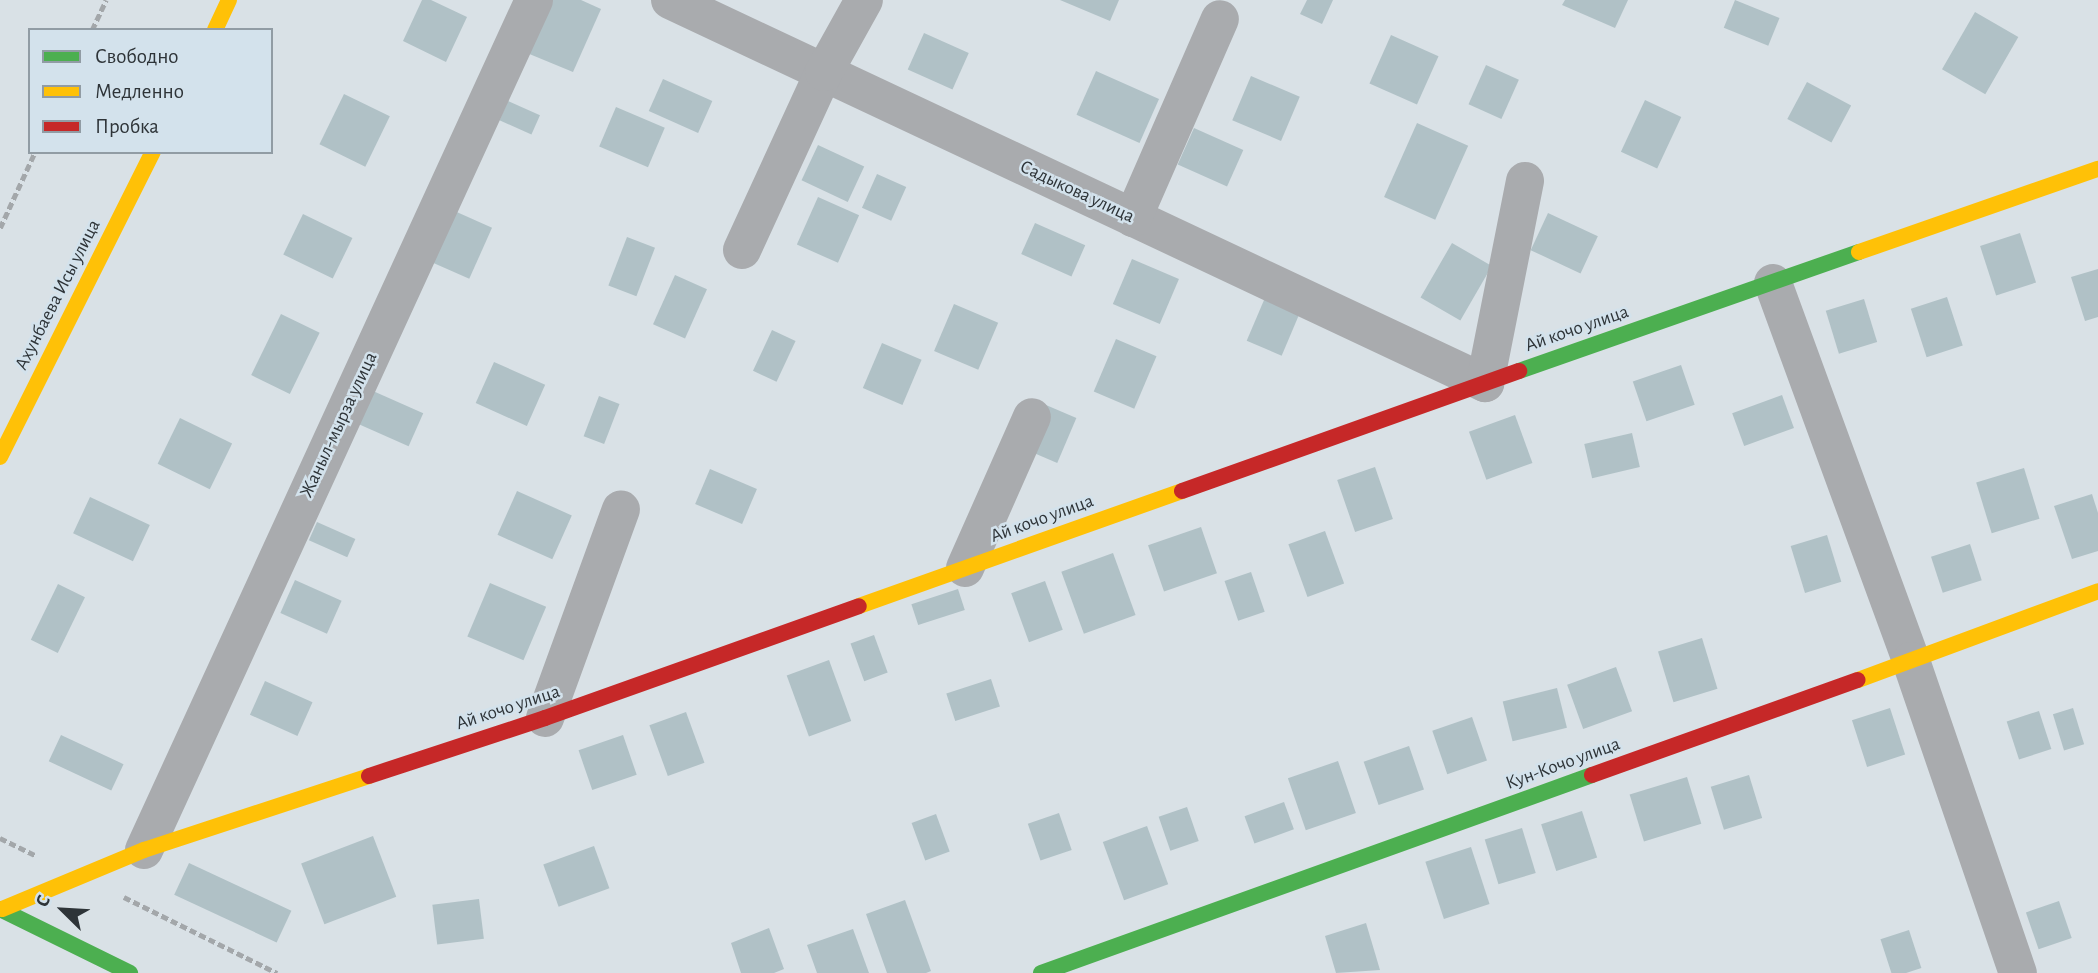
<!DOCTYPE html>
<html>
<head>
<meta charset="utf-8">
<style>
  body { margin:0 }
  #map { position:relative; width:2098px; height:973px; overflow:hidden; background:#d9e1e6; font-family:"Alegreya Sans",sans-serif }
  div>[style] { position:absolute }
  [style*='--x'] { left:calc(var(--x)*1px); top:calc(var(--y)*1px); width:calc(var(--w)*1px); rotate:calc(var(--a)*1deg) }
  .building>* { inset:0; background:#b0c1c6; transform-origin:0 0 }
  .path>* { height:4.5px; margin-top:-2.25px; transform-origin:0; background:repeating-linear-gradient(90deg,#a3a7aa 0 7px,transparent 0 10.5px) }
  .street>* { height:38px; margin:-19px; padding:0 19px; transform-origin:19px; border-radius:19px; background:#a9abae }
  .fast>* { height:16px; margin:-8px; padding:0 8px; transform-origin:8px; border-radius:8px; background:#4caf50 }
  .slow>* { height:16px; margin:-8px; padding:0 8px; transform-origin:8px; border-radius:8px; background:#ffc107 }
  .jam>* { height:16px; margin:-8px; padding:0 8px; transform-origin:8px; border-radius:8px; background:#c62828 }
  span { translate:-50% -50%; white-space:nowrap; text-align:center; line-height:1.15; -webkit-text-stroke:5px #d3e2ec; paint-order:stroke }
  .street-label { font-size:19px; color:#2e3438 }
  .legend { position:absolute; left:28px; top:28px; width:245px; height:126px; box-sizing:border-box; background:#d3e2ec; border:2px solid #919ca4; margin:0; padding:9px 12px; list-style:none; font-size:21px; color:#2e3438 }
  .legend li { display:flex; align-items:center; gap:14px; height:35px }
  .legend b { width:35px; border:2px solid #919ca4 }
  .north { position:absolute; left:28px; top:875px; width:70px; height:70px; -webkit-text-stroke:5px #d3e2ec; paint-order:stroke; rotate:294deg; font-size:19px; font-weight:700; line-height:28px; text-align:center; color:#2e3438 }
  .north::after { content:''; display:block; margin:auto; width:24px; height:32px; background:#2e3438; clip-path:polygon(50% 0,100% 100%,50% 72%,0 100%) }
</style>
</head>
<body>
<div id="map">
  <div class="building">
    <div style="clip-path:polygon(422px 0,431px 0,467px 17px,446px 62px,403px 41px)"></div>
    <div style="clip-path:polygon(550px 0,581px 0,601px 9px,573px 72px,527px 53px)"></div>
    <div style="clip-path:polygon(1060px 0,1119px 0,1110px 21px)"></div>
    <div style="clip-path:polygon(1307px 0,1333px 0,1322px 24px,1300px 14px)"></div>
    <div style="clip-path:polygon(1565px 0,1628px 0,1615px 28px,1562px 5px)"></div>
    <div style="left:1735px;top:0;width:48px;height:30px;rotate:22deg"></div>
    <div style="left:1975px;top:12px;width:50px;height:66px;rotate:30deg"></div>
    <div style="left:924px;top:33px;width:49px;height:40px;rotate:24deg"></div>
    <div style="left:1391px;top:35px;width:52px;height:53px;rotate:24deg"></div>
    <div style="left:1486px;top:65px;width:36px;height:43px;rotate:24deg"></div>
    <div style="left:1096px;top:71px;width:69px;height:48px;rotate:24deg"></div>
    <div style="left:1251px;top:76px;width:53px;height:48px;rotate:23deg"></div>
    <div style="left:663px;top:79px;width:54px;height:35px;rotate:24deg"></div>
    <div style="left:1807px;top:82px;width:50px;height:42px;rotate:28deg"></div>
    <div style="left:344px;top:94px;width:51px;height:56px;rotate:26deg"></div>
    <div style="left:1645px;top:100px;width:40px;height:57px;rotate:25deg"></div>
    <div style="left:508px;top:101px;width:35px;height:21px;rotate:24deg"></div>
    <div style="left:616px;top:107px;width:53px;height:43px;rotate:23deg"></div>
    <div style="left:1417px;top:123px;width:56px;height:81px;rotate:24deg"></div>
    <div style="left:1194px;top:128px;width:54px;height:40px;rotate:24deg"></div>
    <div style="left:818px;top:145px;width:51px;height:39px;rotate:25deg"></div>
    <div style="left:877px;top:174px;width:32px;height:37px;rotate:24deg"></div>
    <div style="left:818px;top:197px;width:45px;height:52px;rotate:24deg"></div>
    <div style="left:450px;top:209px;width:46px;height:56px;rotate:24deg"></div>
    <div style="left:1548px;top:213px;width:55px;height:41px;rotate:25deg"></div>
    <div style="left:303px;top:214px;width:55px;height:45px;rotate:26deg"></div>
    <div style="left:1035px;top:223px;width:55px;height:34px;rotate:24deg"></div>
    <div style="left:2020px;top:233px;width:52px;height:42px;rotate:72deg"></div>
    <div style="left:627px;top:237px;width:30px;height:52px;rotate:21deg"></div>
    <div style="left:1452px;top:243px;width:46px;height:63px;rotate:30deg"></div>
    <div style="left:1132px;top:259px;width:51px;height:49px;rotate:23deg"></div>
    <div style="clip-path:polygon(2098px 269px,2098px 317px,2085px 321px,2071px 277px)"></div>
    <div style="left:675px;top:275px;width:35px;height:54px;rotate:24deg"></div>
    <div style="left:1267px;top:293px;width:38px;height:52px;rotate:23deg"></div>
    <div style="left:1947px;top:297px;width:51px;height:38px;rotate:72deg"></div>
    <div style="left:1864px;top:299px;width:45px;height:40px;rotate:73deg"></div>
    <div style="left:954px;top:304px;width:48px;height:51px;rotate:23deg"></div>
    <div style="left:281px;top:314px;width:43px;height:68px;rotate:26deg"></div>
    <div style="left:772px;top:330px;width:26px;height:45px;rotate:25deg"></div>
    <div style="left:1116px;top:339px;width:44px;height:57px;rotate:23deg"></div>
    <div style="left:882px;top:343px;width:43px;height:49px;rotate:23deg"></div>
    <div style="left:494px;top:362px;width:56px;height:45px;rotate:24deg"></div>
    <div style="left:1681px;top:365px;width:42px;height:51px;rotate:71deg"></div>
    <div style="left:373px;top:391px;width:55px;height:36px;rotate:24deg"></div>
    <div style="left:1782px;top:395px;width:35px;height:53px;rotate:70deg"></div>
    <div style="left:599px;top:396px;width:22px;height:43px;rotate:21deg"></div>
    <div style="left:1046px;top:405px;width:33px;height:49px;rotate:23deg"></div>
    <div style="left:1515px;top:415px;width:51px;height:49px;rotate:70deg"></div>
    <div style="left:180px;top:418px;width:58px;height:51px;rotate:26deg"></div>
    <div style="left:1632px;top:433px;width:35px;height:49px;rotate:77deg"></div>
    <div style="left:1375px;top:467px;width:55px;height:40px;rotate:71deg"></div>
    <div style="left:2024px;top:468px;width:53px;height:50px;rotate:73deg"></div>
    <div style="left:710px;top:469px;width:51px;height:38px;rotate:23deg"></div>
    <div style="left:517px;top:491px;width:60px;height:48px;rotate:24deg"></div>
    <div style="clip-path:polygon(2092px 494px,2098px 513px,2098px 551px,2072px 559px,2054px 506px)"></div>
    <div style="left:90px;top:497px;width:66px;height:40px;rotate:25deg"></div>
    <div style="left:317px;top:522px;width:42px;height:20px;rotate:24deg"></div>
    <div style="left:1201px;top:527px;width:49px;height:56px;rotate:71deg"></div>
    <div style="left:1325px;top:531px;width:56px;height:39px;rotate:70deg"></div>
    <div style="left:1827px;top:535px;width:49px;height:38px;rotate:73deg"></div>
    <div style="left:1970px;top:544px;width:38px;height:41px;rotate:72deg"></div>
    <div style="left:1113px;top:553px;width:66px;height:55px;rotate:70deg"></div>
    <div style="left:1251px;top:572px;width:42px;height:28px;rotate:71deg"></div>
    <div style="left:295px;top:580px;width:51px;height:36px;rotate:24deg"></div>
    <div style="left:1045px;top:581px;width:52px;height:36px;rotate:70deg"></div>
    <div style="left:490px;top:583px;width:61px;height:58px;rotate:23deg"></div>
    <div style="left:58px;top:584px;width:30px;height:62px;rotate:26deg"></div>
    <div style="left:958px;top:589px;width:22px;height:49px;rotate:72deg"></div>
    <div style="left:874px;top:635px;width:40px;height:25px;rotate:70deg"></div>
    <div style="left:1702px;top:638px;width:53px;height:46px;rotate:73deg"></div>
    <div style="left:829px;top:660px;width:65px;height:45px;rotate:70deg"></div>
    <div style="left:1616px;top:667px;width:47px;height:52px;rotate:70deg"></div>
    <div style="left:991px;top:679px;width:29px;height:47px;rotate:72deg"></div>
    <div style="left:265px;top:681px;width:52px;height:37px;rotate:24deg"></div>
    <div style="left:1557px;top:688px;width:41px;height:56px;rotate:76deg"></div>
    <div style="left:1890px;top:708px;width:49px;height:40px;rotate:72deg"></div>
    <div style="left:2073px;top:708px;width:38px;height:21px;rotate:73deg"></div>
    <div style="left:2039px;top:711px;width:40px;height:34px;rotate:72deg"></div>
    <div style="left:686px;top:712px;width:54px;height:39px;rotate:70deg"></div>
    <div style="left:1472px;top:717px;width:46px;height:42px;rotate:71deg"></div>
    <div style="left:61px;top:735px;width:69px;height:29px;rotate:25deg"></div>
    <div style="left:623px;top:735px;width:42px;height:47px;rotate:71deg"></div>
    <div style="left:1409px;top:746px;width:46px;height:48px;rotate:71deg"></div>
    <div style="left:1338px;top:761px;width:55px;height:53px;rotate:71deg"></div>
    <div style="left:1749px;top:775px;width:45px;height:40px;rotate:73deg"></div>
    <div style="left:1687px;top:777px;width:49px;height:60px;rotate:73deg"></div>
    <div style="left:1284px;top:802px;width:29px;height:42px;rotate:70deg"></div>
    <div style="left:1187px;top:807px;width:36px;height:30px;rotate:71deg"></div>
    <div style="left:1582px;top:811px;width:49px;height:43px;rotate:72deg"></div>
    <div style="left:1059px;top:813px;width:39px;height:33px;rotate:71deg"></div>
    <div style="left:936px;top:814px;width:40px;height:26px;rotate:70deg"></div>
    <div style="left:1147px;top:826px;width:62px;height:47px;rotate:70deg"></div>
    <div style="left:1522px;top:828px;width:47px;height:39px;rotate:73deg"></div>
    <div style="left:373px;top:836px;width:65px;height:77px;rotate:69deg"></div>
    <div style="left:594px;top:846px;width:45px;height:54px;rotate:70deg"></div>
    <div style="left:1471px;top:847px;width:60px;height:48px;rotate:72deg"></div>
    <div style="left:189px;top:863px;width:113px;height:35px;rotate:25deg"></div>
    <div style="left:479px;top:899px;width:40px;height:47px;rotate:83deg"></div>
    <div style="clip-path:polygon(905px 900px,931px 971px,926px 973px,887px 973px,866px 914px)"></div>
    <div style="left:2059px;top:901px;width:39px;height:35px;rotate:71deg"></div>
    <div style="clip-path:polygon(1366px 923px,1380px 970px,1336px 973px,1325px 936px)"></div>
    <div style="clip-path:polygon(769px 928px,784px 969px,774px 973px,741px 973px,731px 943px)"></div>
    <div style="clip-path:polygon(853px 929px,869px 973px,817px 973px,807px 945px)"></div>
    <div style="left:1909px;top:930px;width:40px;height:30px;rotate:72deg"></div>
  </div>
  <div class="path">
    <div style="--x:92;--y:30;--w:33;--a:-65"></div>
    <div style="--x:0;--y:228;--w:84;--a:-65.3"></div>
    <div style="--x:0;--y:838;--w:41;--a:25.9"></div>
    <div style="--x:124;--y:897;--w:171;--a:26.4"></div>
  </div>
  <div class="street">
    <div style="--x:670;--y:0;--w:901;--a:25.17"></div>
    <div style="--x:1485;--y:383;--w:206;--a:-78.8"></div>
    <div style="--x:1133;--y:218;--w:217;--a:-66.4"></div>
    <div style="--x:742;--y:250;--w:196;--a:-65.3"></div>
    <div style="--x:824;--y:72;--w:82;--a:-60.9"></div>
    <div style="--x:1773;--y:283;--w:402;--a:69.9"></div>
    <div style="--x:1911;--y:661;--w:330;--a:71.1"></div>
    <div style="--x:965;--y:568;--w:165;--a:-66.1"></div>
    <div style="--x:545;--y:718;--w:222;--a:-70"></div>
    <div style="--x:144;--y:850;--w:935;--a:-65.35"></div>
  </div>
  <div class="fast">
    <div style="--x:1519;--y:371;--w:360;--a:-19.3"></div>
    <div style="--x:0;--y:909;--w:145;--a:26.2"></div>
    <div style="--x:1041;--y:973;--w:585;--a:-19.77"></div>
  </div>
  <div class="slow">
    <div style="--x:215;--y:30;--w:33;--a:-65"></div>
    <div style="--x:1859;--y:252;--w:253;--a:-19.2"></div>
    <div style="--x:0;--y:457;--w:341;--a:-63.4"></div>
    <div style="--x:859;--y:606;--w:343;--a:-19.6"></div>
    <div style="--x:1858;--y:680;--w:256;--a:-20.3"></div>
    <div style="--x:2;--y:909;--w:154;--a:-22.6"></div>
    <div style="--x:144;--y:850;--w:237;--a:-18.2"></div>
  </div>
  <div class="jam">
    <div style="--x:1182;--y:491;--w:358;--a:-19.6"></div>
    <div style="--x:1592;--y:775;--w:282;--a:-19.7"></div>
    <div style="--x:369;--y:776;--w:185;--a:-18.2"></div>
    <div style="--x:545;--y:718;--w:333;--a:-19.6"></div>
  </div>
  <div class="street-label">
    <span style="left:1077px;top:192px;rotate:25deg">Садыкова улица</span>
    <span style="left:58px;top:295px;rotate:-63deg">Ахунбаева Исы улица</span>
    <span style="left:1577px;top:329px;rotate:-19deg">Ай кочо улица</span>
    <span style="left:339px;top:425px;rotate:-65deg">Жаныл-мырза улица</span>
    <span style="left:1042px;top:519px;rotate:-20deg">Ай кочо улица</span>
    <span style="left:508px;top:708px;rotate:-18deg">Ай кочо улица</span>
    <span style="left:1563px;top:764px;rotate:-20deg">Кун-Кочо улица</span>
  </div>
  <ul class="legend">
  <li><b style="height:9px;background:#4caf50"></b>Свободно</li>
  <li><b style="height:9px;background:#ffc107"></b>Медленно</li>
  <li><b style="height:9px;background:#c62828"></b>Пробка</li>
  </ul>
  <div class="north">С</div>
</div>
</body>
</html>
